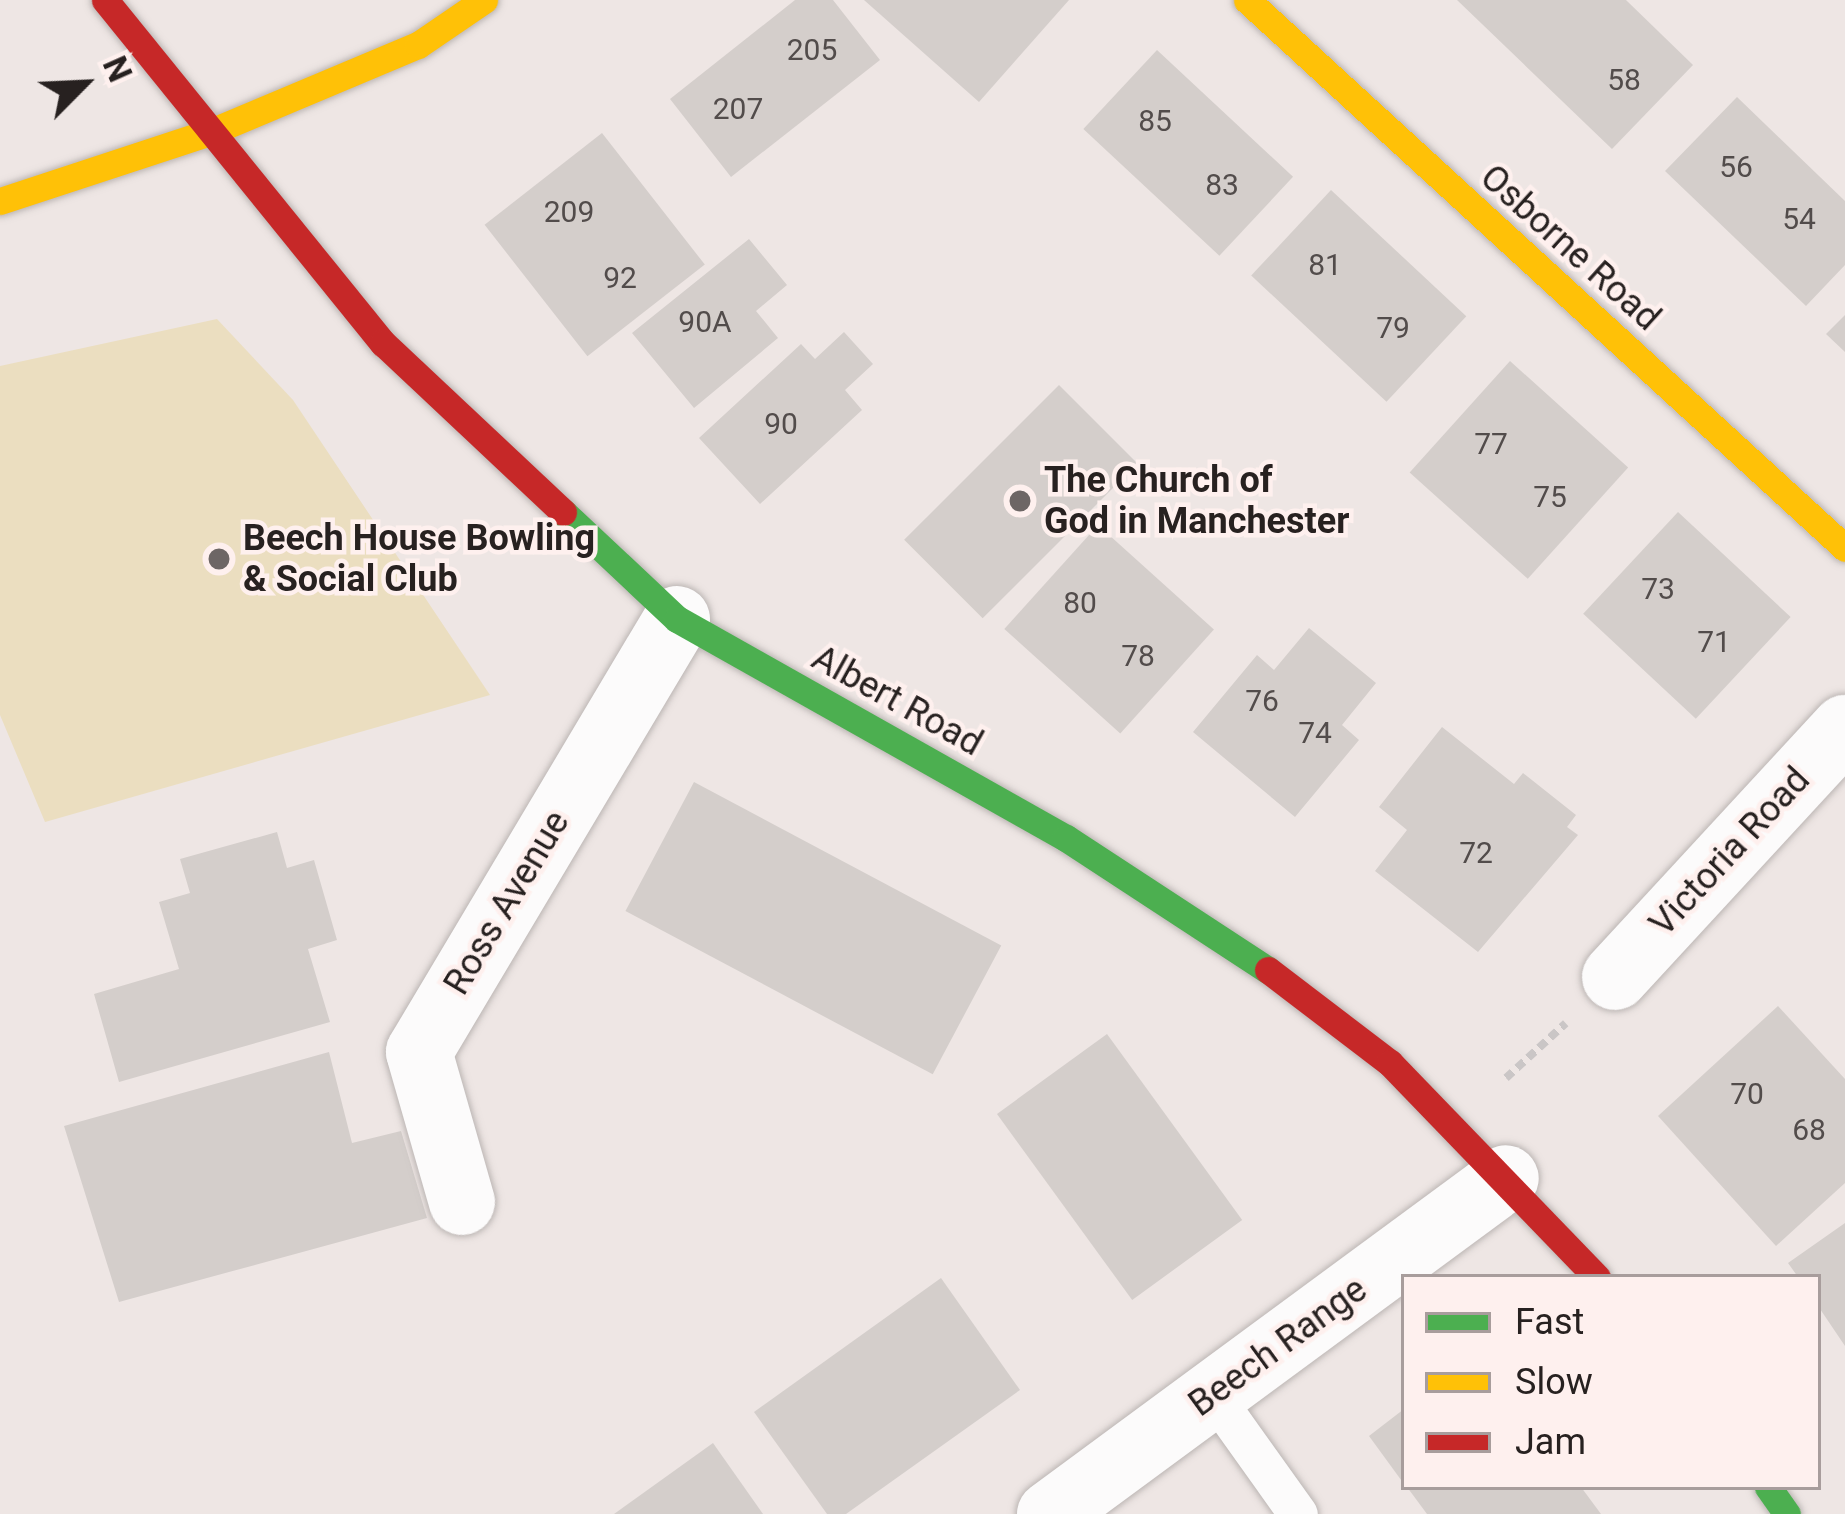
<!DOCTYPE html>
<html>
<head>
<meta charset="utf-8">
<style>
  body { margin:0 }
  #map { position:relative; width:1845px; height:1514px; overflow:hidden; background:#eee6e4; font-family:Roboto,sans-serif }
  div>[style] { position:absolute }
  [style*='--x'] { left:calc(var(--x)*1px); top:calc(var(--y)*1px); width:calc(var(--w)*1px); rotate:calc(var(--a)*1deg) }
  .green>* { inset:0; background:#ebdec0 }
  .building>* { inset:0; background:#d4cecb; transform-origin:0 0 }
  .path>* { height:8px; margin-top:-4px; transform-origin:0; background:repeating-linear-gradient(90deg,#cac6c6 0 9px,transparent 0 15px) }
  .roads { filter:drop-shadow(0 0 3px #bcb6b4) drop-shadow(0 0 3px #bcb6b4) }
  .lane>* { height:39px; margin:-19.5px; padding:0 19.5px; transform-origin:19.5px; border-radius:19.5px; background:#fcfbfb }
  .street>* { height:66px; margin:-33px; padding:0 33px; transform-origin:33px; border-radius:33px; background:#fcfbfb }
  .fast>* { height:27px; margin:-13.5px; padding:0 13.5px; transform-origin:13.5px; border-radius:13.5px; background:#4caf50 }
  .slow>* { height:27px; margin:-13.5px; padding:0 13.5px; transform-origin:13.5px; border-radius:13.5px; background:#ffc107 }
  .jam>* { height:27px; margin:-13.5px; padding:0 13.5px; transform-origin:13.5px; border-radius:13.5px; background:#c62828 }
  .dots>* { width:33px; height:33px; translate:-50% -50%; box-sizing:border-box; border:6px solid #fef0ee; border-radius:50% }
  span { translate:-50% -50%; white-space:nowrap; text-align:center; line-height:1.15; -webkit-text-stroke:9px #fef0ee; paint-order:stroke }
  .number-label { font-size:30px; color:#524c4b }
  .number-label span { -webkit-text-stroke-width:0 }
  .street-label { font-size:36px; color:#272120 }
  .poi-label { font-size:36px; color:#272120; font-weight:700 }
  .left { translate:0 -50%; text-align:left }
  .legend { position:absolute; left:1401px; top:1274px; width:420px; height:216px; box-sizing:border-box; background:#fef0ee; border:3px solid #a89d9c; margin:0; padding:15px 21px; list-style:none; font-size:36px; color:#272120 }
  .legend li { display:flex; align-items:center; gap:24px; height:60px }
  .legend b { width:60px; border:3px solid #a89d9c }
  .north { position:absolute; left:24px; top:24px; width:120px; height:120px; -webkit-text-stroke:9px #fef0ee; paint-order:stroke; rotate:66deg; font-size:33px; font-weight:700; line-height:48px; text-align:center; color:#272120 }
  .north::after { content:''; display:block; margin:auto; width:42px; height:54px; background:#272120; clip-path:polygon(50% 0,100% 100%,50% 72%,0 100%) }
</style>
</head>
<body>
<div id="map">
  <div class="green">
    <div style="clip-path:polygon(217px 319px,293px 400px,490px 695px,45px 822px,0 715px,0 366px)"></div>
  </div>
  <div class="building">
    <div style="clip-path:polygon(795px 0,833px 0,880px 60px,731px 177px,670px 99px)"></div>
    <div style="clip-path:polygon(864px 0,1069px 0,979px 102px)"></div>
    <div style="clip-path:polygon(1457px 0,1626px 0,1693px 65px,1612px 149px)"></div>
    <div style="left:1157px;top:50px;width:186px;height:108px;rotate:43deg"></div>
    <div style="clip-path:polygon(1737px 97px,1845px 201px,1845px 265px,1806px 306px,1665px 171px)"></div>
    <div style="left:602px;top:133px;width:167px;height:149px;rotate:52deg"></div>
    <div style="left:1331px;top:190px;width:185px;height:117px;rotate:43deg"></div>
    <div style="clip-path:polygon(749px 239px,787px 285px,756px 311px,778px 338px,694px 408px,632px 333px)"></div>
    <div style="clip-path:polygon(1845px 315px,1845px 352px,1826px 334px)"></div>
    <div style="clip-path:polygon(844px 332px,873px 364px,845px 390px,862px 410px,760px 504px,699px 438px,801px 344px,815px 359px)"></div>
    <div style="left:1510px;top:361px;width:159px;height:150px;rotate:42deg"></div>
    <div style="left:1059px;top:385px;width:111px;height:219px;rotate:45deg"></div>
    <div style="left:1678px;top:512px;width:154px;height:139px;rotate:43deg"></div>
    <div style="left:1098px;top:525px;width:156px;height:140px;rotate:42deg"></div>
    <div style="clip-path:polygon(1309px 628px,1376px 683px,1342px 725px,1359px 740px,1295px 817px,1193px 732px,1257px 655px,1274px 670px)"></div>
    <div style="clip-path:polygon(1442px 727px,1514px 784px,1523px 773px,1576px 815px,1567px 827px,1578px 835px,1478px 952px,1375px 871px,1407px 830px,1379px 807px)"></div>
    <div style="left:694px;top:782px;width:348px;height:146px;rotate:28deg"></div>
    <div style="clip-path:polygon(277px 832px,287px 868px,314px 860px,337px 940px,308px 949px,330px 1022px,119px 1082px,94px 994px,179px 969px,159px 902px,190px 893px,180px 859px)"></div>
    <div style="clip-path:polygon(1778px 1006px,1845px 1079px,1845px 1183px,1776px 1246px,1658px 1116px)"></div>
    <div style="left:1107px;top:1034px;width:230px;height:136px;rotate:54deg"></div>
    <div style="clip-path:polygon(329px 1052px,352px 1143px,401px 1131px,427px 1218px,119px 1302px,64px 1126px)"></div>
    <div style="clip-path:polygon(1845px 1223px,1845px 1346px,1818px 1306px,1818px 1277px,1798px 1277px,1788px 1263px)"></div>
    <div style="clip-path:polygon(941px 1278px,1020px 1390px,846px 1514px,827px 1514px,754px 1412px)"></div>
    <div style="clip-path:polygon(1404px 1409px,1404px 1484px,1369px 1436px)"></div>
    <div style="clip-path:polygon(713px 1443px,763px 1514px,614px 1514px)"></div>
    <div style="clip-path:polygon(1407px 1487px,1581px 1487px,1601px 1514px,1427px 1514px)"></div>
  </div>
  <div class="path">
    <div style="--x:1506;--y:1078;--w:81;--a:-42.5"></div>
  </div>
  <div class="roads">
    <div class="lane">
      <div style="--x:1213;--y:1395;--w:146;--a:54.5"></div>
    </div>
    <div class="street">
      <div style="--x:1615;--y:977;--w:339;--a:-47.3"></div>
      <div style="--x:462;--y:1202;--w:156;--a:-106"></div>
      <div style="--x:419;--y:1052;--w:504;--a:-59.21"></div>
      <div style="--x:1050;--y:1514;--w:566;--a:-36.38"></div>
    </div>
    <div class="fast">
      <div style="--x:563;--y:512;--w:156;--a:43.2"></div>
      <div style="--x:677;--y:619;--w:446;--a:29.4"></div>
      <div style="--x:1066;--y:838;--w:241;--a:33.2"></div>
      <div style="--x:1768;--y:1487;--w:33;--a:55"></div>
    </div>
    <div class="slow">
      <div style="--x:1247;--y:0;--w:811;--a:42.5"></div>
      <div style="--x:0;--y:201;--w:224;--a:-18.2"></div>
      <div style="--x:213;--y:131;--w:222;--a:-22.8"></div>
      <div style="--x:418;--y:45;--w:80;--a:-34.3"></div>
    </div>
    <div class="jam">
      <div style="--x:105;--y:0;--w:442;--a:51"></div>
      <div style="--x:383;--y:343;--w:247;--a:43.2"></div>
      <div style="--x:1268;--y:970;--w:153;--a:37.3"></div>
      <div style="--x:1390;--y:1063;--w:298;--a:46"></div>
    </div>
  </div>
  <div class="dots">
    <div style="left:1020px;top:501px;background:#6d6665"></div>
    <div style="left:219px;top:559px;background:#6d6665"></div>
  </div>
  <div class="number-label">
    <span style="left:812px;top:50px">205</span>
    <span style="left:1624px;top:80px">58</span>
    <span style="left:738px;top:109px">207</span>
    <span style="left:1155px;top:121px">85</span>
    <span style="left:1736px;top:167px">56</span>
    <span style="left:1222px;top:185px">83</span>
    <span style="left:569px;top:212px">209</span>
    <span style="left:1799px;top:219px">54</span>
    <span style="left:1325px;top:265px">81</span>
    <span style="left:620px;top:278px">92</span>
    <span style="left:705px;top:322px">90A</span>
    <span style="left:1393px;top:328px">79</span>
    <span style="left:781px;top:424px">90</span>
    <span style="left:1491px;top:444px">77</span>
    <span style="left:1550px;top:497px">75</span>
    <span style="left:1658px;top:589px">73</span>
    <span style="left:1080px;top:603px">80</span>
    <span style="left:1714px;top:642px">71</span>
    <span style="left:1138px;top:656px">78</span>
    <span style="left:1262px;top:701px">76</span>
    <span style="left:1315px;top:733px">74</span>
    <span style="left:1476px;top:853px">72</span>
    <span style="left:1747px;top:1094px">70</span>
    <span style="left:1809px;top:1130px">68</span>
  </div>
  <div class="street-label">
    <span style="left:1570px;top:248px;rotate:42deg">Osborne Road</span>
    <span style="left:897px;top:701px;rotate:29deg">Albert Road</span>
    <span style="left:1730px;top:852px;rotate:-47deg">Victoria Road</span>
    <span style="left:507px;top:903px;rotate:-59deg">Ross Avenue</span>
    <span style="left:1278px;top:1347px;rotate:-36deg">Beech Range</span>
  </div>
  <div class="poi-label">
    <span class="left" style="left:1044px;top:501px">The Church of<br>God in Manchester</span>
    <span class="left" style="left:243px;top:559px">Beech House Bowling<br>&amp; Social Club</span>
  </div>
  <ul class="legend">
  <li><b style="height:15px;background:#4caf50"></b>Fast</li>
  <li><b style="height:15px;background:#ffc107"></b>Slow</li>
  <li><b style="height:15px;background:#c62828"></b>Jam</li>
  </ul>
  <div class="north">N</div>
</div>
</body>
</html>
